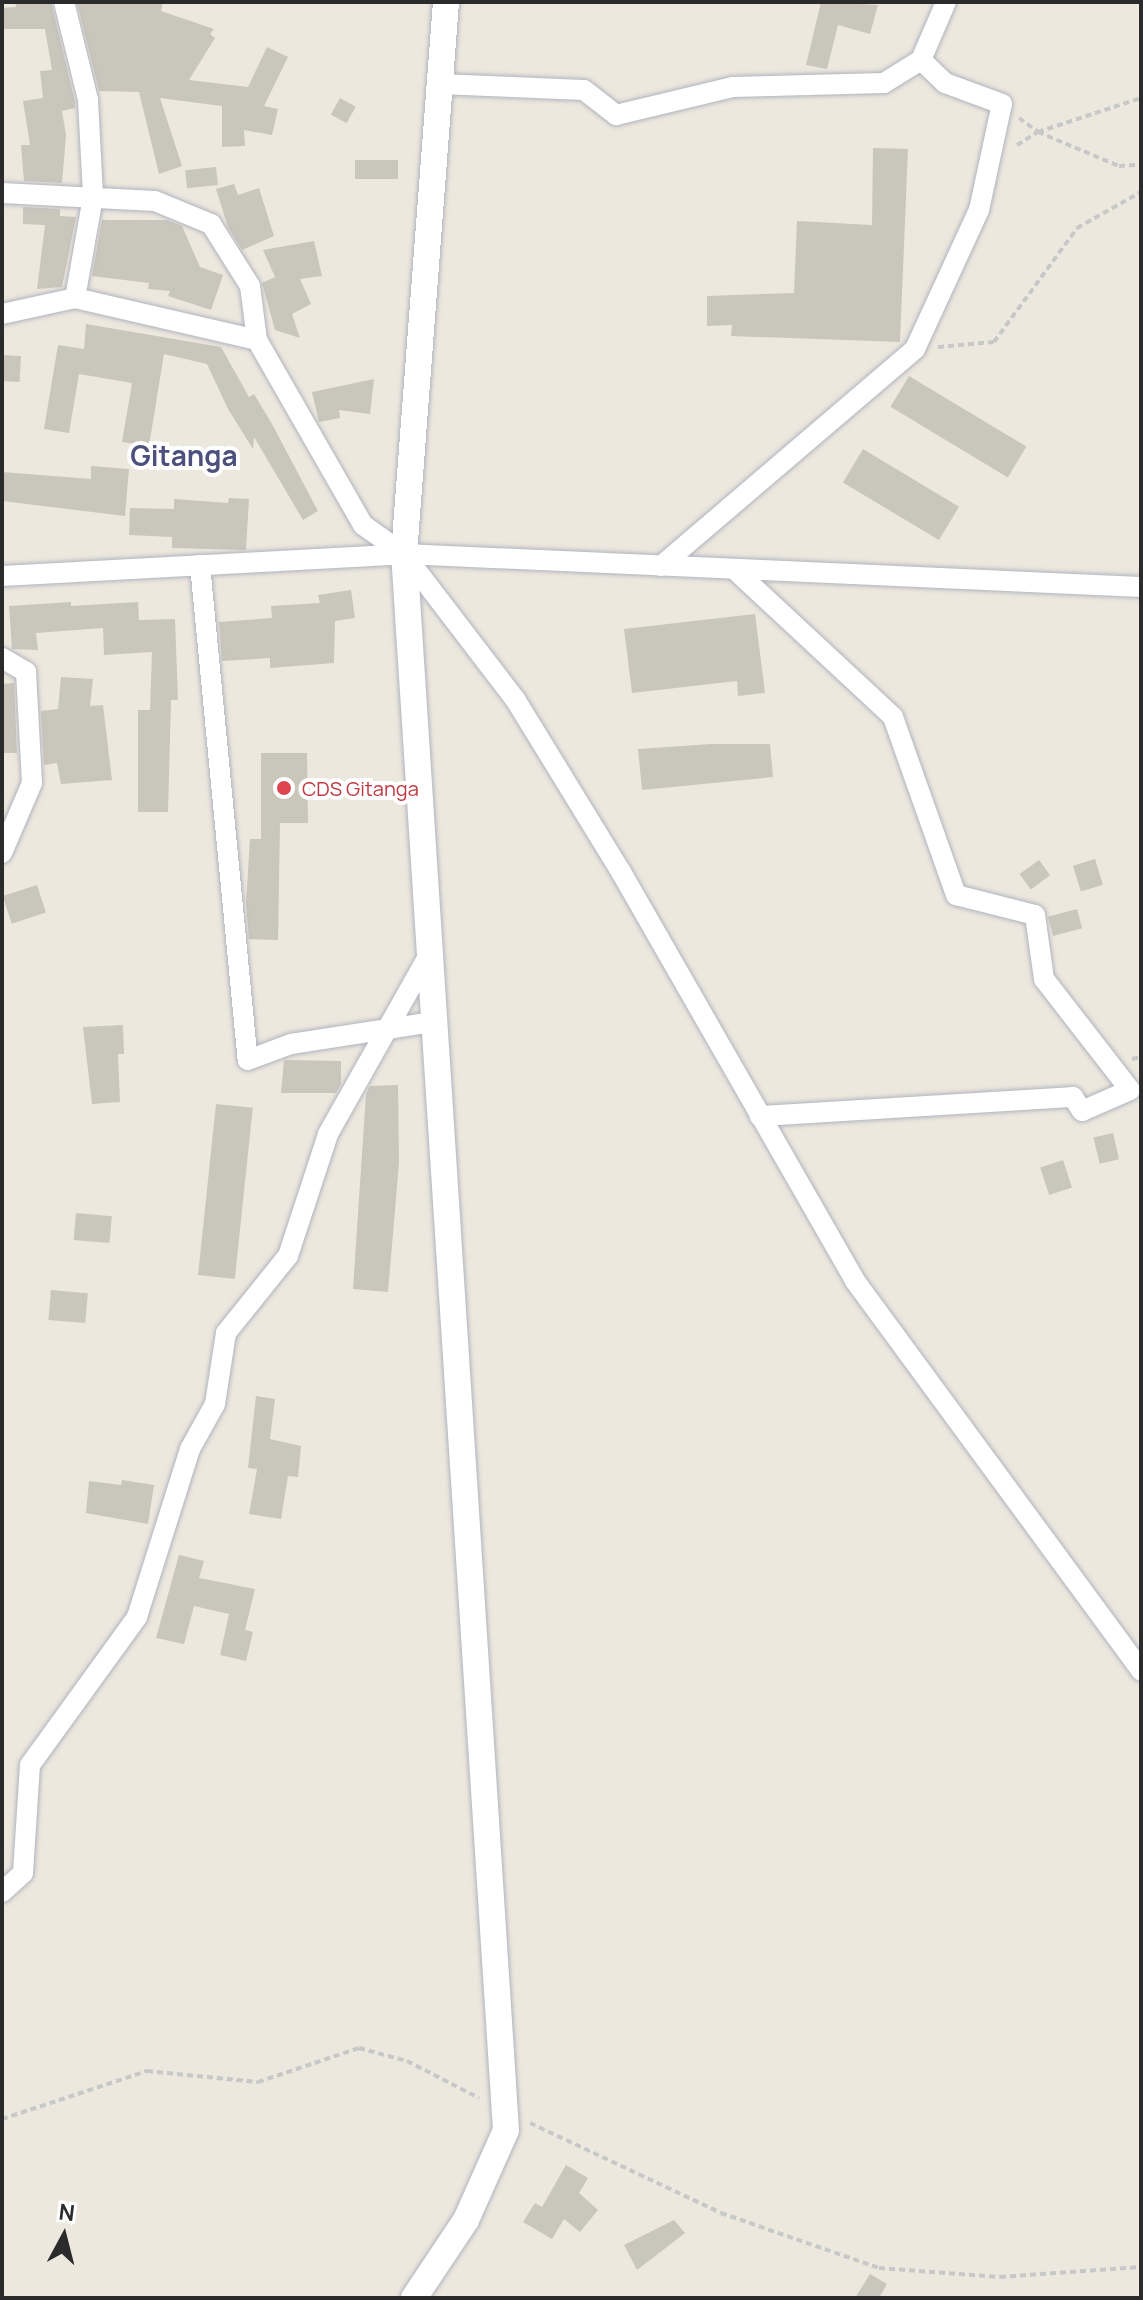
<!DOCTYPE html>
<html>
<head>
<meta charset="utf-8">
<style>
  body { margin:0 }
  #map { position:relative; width:1143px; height:2300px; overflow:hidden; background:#ede8de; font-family:Manrope,sans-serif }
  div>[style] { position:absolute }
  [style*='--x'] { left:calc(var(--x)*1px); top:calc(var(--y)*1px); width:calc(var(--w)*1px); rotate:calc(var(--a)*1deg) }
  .building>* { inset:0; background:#c9c6bc; transform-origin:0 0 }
  .path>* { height:4px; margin-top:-2px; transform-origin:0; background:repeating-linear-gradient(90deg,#c8c8c8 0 6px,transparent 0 10px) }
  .roads { filter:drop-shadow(0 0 2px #b1b3bf) drop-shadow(0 0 2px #b1b3bf) }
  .minor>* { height:20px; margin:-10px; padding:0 10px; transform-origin:10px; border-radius:10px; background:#fff }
  .secondary>* { height:26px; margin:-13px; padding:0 13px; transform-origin:13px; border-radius:13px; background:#fff }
  .dots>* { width:22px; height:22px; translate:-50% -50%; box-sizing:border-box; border:4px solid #fff; border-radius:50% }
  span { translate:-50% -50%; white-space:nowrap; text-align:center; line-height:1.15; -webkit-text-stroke:8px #fff; paint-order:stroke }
  .health-label { font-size:20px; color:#be3a42 }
  .left { translate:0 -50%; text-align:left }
  .district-label { font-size:28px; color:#4c507c; font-weight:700 }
  .frame { position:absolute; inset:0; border:4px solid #2b2b2b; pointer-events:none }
  .north { position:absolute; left:24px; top:2196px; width:80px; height:80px; -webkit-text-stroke:6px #fff; paint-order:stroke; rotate:7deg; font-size:22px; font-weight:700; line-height:32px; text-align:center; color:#2b2b2b }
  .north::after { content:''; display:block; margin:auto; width:28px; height:36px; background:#2b2b2b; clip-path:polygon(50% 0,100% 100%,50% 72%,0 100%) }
</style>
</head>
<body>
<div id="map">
  <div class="building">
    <div style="clip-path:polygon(15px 2px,51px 2px,75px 102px,75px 108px,62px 111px,66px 135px,62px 183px,24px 181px,21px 145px,30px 145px,23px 101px,43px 98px,40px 71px,52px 70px,45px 29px,2px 29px,2px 8px,16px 7px)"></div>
    <div style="clip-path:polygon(77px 2px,163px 2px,161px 11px,214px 29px,210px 34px,215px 38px,189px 80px,248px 87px,267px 47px,288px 57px,264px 106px,278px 109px,272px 135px,244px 130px,245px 146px,222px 147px,222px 106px,160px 98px,182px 166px,159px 174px,139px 92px,99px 91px)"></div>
    <div style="clip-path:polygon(821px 2px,878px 5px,870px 34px,838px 25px,827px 69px,806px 65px)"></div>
    <div style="left:340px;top:98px;width:18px;height:19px;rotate:29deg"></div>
    <div style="clip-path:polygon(873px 148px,908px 149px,900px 342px,731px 336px,732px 325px,707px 326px,707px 296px,794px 293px,797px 221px,872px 225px)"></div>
    <div style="left:398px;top:160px;width:19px;height:43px;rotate:90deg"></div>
    <div style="left:216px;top:167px;width:18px;height:31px;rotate:84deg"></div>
    <div style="clip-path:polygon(234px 184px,238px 195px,259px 188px,274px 236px,242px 250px,228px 227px,216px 189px)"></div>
    <div style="clip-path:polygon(23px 207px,60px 209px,60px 216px,76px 217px,62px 287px,37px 289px,45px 225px,23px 224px)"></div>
    <div style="clip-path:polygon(102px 220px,167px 220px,182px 226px,200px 267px,223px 275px,211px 310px,168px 296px,170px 291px,148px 289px,149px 283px,92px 276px)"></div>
    <div style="clip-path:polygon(314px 241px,322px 276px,300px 279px,311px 304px,292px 314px,300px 338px,275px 330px,262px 283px,275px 277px,263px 250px)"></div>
    <div style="clip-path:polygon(86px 324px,221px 347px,249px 397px,254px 394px,272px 424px,318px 511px,303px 520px,254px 437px,253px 449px,228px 409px,207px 364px,164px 354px,149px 446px,122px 442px,132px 383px,79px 374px,69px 433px,44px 429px,58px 345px,84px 349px)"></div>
    <div style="left:2px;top:355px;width:19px;height:26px;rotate:3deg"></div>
    <div style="left:909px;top:376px;width:137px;height:36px;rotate:31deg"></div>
    <div style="clip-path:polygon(374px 379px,370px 414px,339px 410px,340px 418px,319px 422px,312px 392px)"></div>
    <div style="left:863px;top:449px;width:112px;height:39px;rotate:31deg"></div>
    <div style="clip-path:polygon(91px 466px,129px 469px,125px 516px,2px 501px,2px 472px,91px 479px)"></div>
    <div style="clip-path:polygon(229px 498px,249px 499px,246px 550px,172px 548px,172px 537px,129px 535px,130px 508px,174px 509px,174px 499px,228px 503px)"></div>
    <div style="clip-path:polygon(351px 590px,355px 618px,335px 621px,334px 663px,270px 668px,270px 658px,222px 661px,219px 622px,272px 618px,271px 606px,320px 603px,318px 595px)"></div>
    <div style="clip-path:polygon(71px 602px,71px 606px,138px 602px,139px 620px,175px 619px,178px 700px,171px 700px,168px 812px,138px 812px,138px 710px,150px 710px,152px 652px,104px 655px,103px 628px,36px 633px,38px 650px,12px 649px,9px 606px)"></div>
    <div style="clip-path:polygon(755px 614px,765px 693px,738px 696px,737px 681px,632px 693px,624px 629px)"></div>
    <div style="clip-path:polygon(61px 677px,93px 679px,90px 706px,103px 705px,112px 780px,61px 784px,57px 763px,44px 765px,41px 711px,58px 709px)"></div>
    <div style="clip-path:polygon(14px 683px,17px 753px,2px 753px,2px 684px)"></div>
    <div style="clip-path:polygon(711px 744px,770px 744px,773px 777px,642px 790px,638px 749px)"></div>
    <div style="clip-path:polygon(261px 753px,307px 753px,308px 823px,280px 823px,278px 940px,249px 939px,246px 903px,250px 839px,261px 839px)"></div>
    <div style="left:1095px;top:859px;width:27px;height:23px;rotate:73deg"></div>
    <div style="left:1039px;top:860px;width:19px;height:24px;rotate:54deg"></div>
    <div style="left:37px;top:885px;width:29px;height:36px;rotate:72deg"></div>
    <div style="left:1077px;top:909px;width:20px;height:30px;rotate:75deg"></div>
    <div style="clip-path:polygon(123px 1025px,124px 1054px,118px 1054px,120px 1102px,92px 1104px,83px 1027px)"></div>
    <div style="clip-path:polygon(284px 1060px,341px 1061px,341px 1084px,336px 1093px,281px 1093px)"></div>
    <div style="clip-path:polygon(398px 1085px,399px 1163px,388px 1292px,353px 1289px,366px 1094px,370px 1086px)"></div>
    <div style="left:216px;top:1104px;width:37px;height:172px;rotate:6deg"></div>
    <div style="left:1113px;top:1133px;width:27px;height:20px;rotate:77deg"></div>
    <div style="left:1063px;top:1160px;width:29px;height:24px;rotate:72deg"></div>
    <div style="left:76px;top:1213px;width:36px;height:27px;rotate:5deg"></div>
    <div style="left:51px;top:1290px;width:37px;height:30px;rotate:5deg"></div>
    <div style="clip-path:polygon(256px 1396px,275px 1399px,270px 1439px,301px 1446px,298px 1477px,288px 1476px,281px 1519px,249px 1514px,257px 1469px,248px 1468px)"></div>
    <div style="clip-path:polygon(122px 1480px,154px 1485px,148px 1524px,86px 1513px,89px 1481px,121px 1485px)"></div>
    <div style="clip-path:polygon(179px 1555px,204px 1561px,199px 1578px,255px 1589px,245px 1630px,253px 1632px,246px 1661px,220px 1655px,229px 1614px,194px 1606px,184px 1644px,156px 1638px)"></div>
    <div style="clip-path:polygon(566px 2165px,588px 2178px,579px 2193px,598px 2210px,580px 2232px,564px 2219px,552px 2239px,523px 2222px,535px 2203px,542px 2207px)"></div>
    <div style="clip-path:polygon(674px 2220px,685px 2233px,637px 2270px,624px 2245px)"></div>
    <div style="clip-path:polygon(870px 2274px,887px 2284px,879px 2298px,855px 2298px)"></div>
  </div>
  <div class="path">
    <div style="--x:1019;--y:118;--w:24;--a:36"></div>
    <div style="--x:1038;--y:132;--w:88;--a:22.8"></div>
    <div style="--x:1119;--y:166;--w:22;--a:-3"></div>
    <div style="--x:1017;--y:145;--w:25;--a:-32"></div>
    <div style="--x:1038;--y:132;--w:108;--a:-18.3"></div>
    <div style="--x:938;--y:347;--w:56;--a:-5.1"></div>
    <div style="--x:994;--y:342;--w:141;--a:-53.9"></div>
    <div style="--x:1077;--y:228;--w:73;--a:-29.4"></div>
    <div style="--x:1132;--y:1059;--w:9;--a:-13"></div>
    <div style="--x:2;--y:2119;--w:153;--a:-18.3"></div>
    <div style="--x:147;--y:2071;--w:112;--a:5.7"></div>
    <div style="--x:258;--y:2082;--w:107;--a:-18.6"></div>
    <div style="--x:359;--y:2048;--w:50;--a:15.2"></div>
    <div style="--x:407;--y:2061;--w:81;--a:27.2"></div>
    <div style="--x:530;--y:2123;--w:211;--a:25.2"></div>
    <div style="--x:721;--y:2213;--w:167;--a:19.2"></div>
    <div style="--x:879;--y:2268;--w:121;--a:4.3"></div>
    <div style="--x:1000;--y:2277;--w:141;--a:-4.1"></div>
  </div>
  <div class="roads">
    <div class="minor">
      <div style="--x:64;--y:2;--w:101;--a:76.2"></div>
      <div style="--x:88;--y:100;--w:97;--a:87"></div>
      <div style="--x:93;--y:197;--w:103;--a:100.1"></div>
      <div style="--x:440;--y:84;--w:144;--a:2.4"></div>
      <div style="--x:584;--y:90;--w:41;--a:38"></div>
      <div style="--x:616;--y:115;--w:120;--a:-13.5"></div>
      <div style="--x:733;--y:87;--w:151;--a:-1.5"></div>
      <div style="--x:884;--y:83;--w:44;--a:-31.9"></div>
      <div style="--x:921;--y:60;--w:63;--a:-66.7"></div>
      <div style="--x:2;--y:193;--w:153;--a:3"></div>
      <div style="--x:155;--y:201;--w:61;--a:22.3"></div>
      <div style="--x:211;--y:224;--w:73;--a:57.8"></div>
      <div style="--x:250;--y:286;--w:54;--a:82.6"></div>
      <div style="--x:257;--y:340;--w:213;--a:60.2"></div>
      <div style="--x:363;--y:525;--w:50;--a:35.3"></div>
      <div style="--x:404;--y:554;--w:183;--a:52.6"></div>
      <div style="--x:515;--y:699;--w:203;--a:58.5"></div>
      <div style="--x:621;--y:872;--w:471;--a:60.2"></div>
      <div style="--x:855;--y:1281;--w:484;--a:53.7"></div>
      <div style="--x:2;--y:314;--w:75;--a:-12.4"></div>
      <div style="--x:75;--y:298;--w:187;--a:13"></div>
      <div style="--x:200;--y:565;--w:497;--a:84.5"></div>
      <div style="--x:248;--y:1060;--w:46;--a:-20.4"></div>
      <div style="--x:291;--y:1044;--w:144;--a:-8.8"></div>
      <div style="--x:661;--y:566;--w:334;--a:-40.5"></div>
      <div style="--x:915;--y:349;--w:153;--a:-65.3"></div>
      <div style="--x:979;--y:210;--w:108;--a:-77.8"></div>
      <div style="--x:1002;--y:104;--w:61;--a:-159.8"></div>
      <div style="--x:945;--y:83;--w:33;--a:-136"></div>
      <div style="--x:734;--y:569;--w:217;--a:42.9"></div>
      <div style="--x:893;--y:717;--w:189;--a:70.5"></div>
      <div style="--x:956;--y:895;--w:81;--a:14.2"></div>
      <div style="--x:1035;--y:915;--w:65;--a:82"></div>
      <div style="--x:1044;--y:979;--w:140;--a:52.2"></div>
      <div style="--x:1130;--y:1090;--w:52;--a:156.4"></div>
      <div style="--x:1082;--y:1111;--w:17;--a:-123"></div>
      <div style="--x:1073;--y:1097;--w:314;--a:176.5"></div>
      <div style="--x:2;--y:576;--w:403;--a:-3.1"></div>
      <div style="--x:404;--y:554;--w:738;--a:2.56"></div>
      <div style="--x:2;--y:658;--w:28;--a:30"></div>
      <div style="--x:26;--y:672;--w:111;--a:86.9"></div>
      <div style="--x:32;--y:783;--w:76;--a:113.2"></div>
      <div style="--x:2;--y:1892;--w:28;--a:-42"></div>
      <div style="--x:23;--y:1873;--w:108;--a:-86.3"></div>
      <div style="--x:30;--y:1765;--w:183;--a:-54.1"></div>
      <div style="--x:137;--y:1617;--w:176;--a:-72.5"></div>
      <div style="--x:190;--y:1449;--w:51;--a:-60.9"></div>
      <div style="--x:215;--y:1404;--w:72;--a:-81.2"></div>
      <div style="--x:226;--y:1333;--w:99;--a:-51.2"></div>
      <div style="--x:288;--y:1256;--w:128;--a:-71.8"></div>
      <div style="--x:328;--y:1134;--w:206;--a:-60.6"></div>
    </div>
    <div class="secondary">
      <div style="--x:414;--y:2298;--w:94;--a:-56.3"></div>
      <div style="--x:466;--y:2220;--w:98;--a:-66"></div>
      <div style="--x:506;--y:2130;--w:1579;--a:-93.7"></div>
      <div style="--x:404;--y:554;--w:554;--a:-85.65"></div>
    </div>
  </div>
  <div class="dots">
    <div style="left:284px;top:788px;background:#e0444e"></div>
  </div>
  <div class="health-label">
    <span class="left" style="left:302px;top:788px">CDS Gitanga</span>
  </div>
  <div class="district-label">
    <span style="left:184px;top:455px">Gitanga</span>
  </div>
  <div class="frame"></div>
  <div class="north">N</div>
</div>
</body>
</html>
